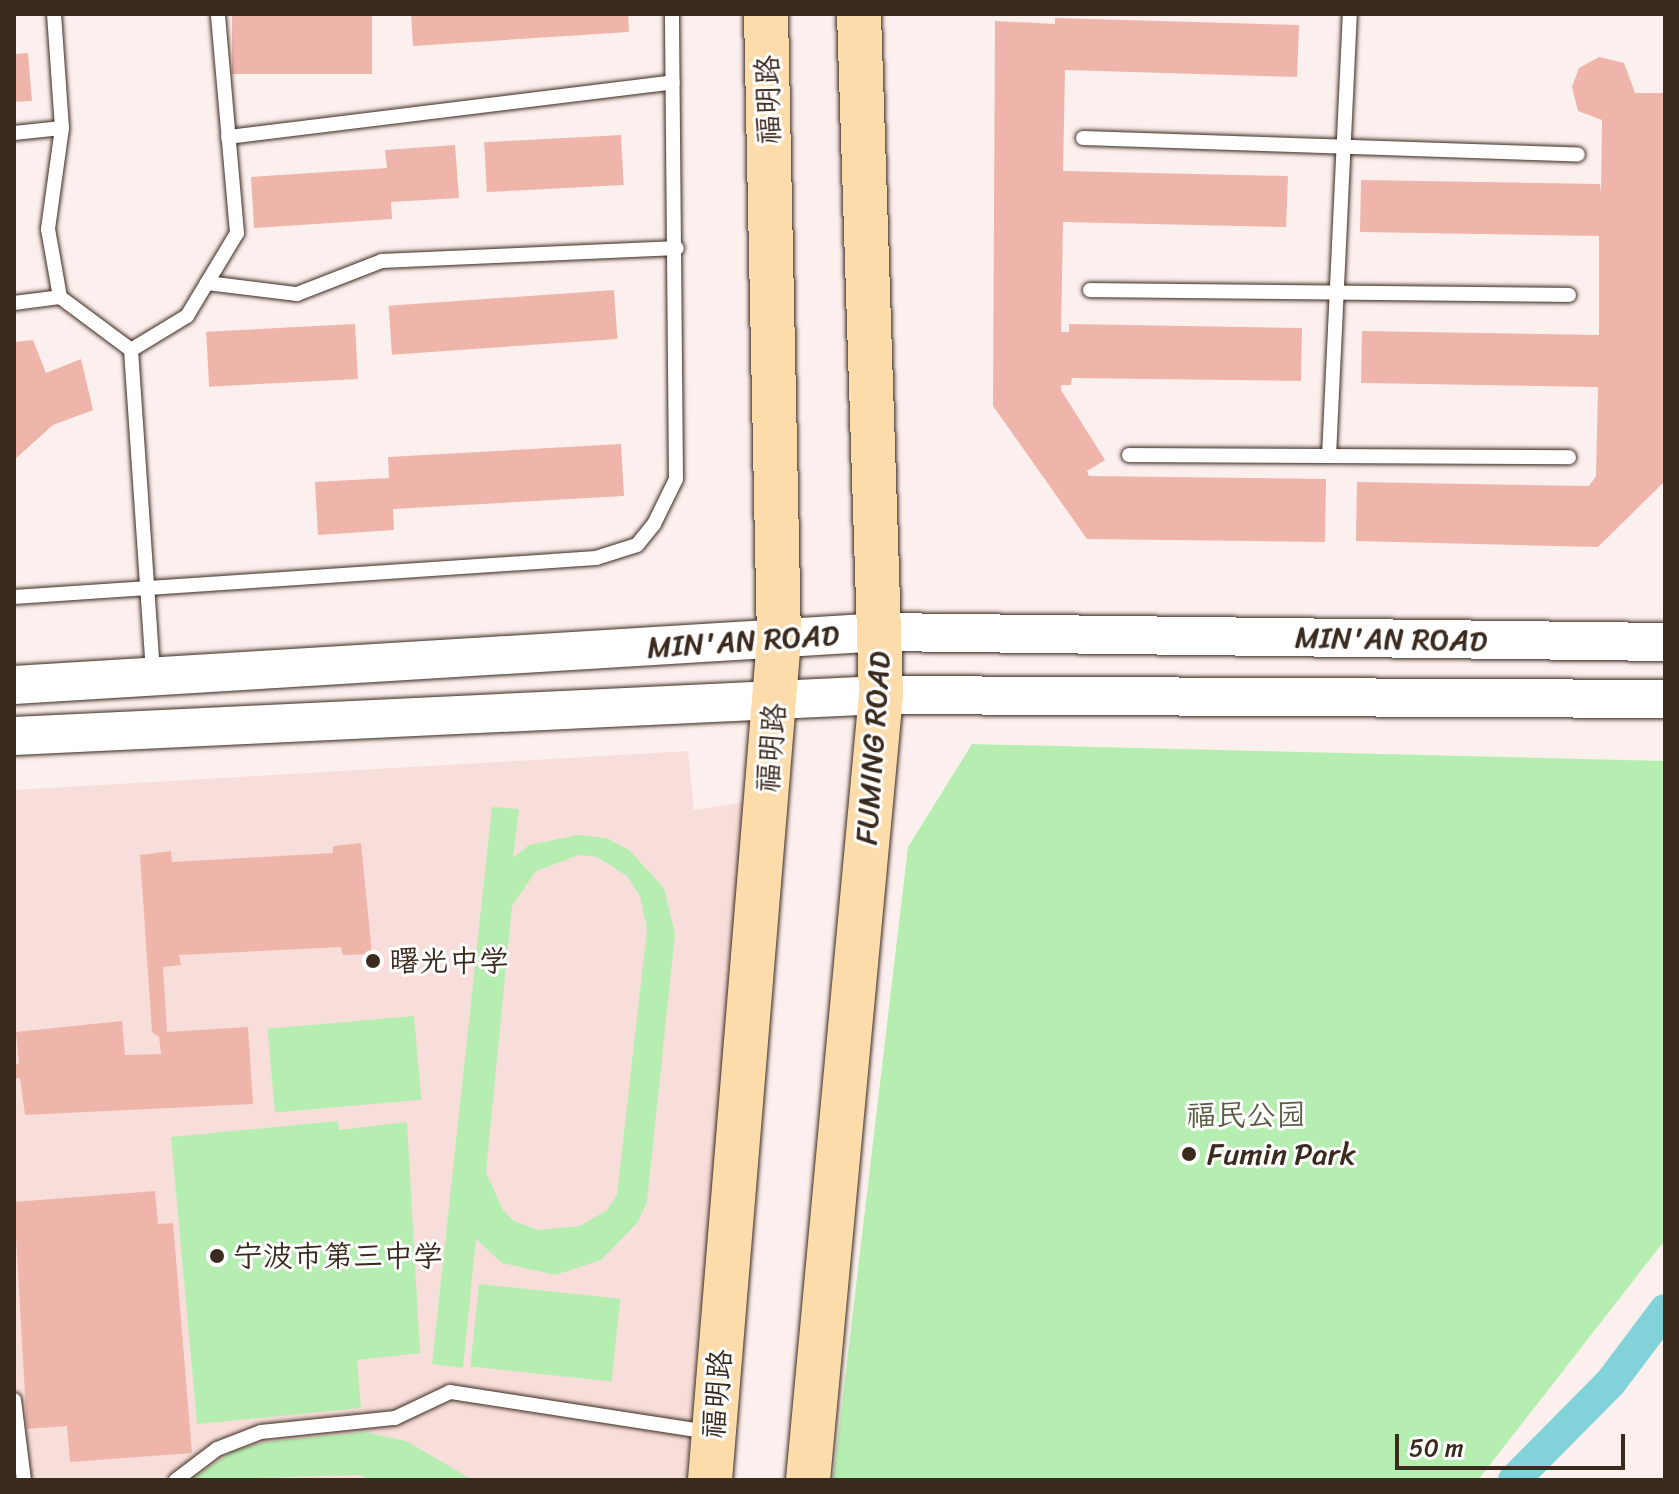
<!DOCTYPE html>
<html>
<head>
<meta charset="utf-8">
<style>
  body { margin:0 }
  #map { position:relative; width:1679px; height:1494px; overflow:hidden; background:#fcf0ee; font-family:Sriracha,"LXGW WenKai TC",sans-serif }
  div>[style] { position:absolute }
  [style*='--x'] { left:calc(var(--x)*1px); top:calc(var(--y)*1px); width:calc(var(--w)*1px); rotate:calc(var(--a)*1deg) }
  .built>* { inset:0; background:#f8deda }
  .green>* { inset:0; background:#b6eeb2; transform-origin:0 0 }
  .canal>* { height:32px; margin:-16px; padding:0 16px; transform-origin:16px; border-radius:16px; background:#81d3d9 }
  .building>* { inset:0; background:#efb5ab; transform-origin:0 0 }
  .roads { filter:drop-shadow(0 0 2px #3b2a1e) drop-shadow(0 0 2px #3b2a1e) }
  .service>* { height:14px; margin:-7px; padding:0 7px; transform-origin:7px; border-radius:7px; background:#fff }
  .secondary>* { height:38px; margin:-19px; padding:0 19px; transform-origin:19px; border-radius:19px; background:#fff }
  .primary>* { height:44px; margin:-22px; padding:0 22px; transform-origin:22px; border-radius:22px; background:#fddcac }
  .dots>* { width:22px; height:22px; translate:-50% -50%; box-sizing:border-box; border:4px solid #fff; border-radius:50% }
  span { translate:-50% -50%; white-space:nowrap; text-align:center; line-height:1.15; -webkit-text-stroke:6px #fff; paint-order:stroke }
  .street-label { font-size:30px; color:#3b2a1e }
  .poi-label { font-size:30px; color:#3b2a1e }
  .left { translate:0 -50%; text-align:left }
  .park-label { font-size:30px; color:#5a5b43 }
  .frame { position:absolute; inset:0; border:16px solid #3b2a1e; pointer-events:none }
  .scale { position:absolute; left:1395px; top:1434px; width:230px; height:36px; box-sizing:border-box; border:4px solid #3b2a1e; border-top:0; padding-left:10px; font-size:24px; line-height:28px; white-space:nowrap; color:#3b2a1e; -webkit-text-stroke:6px #fff; paint-order:stroke }
</style>
</head>
<body>
<div id="map">
  <div class="built">
    <div style="clip-path:polygon(688px 751px,694px 810px,746px 802px,686px 1480px,14px 1480px,14px 790px)"></div>
  </div>
  <div class="green">
    <div style="clip-path:polygon(972px 744px,1665px 761px,1665px 1240px,1478px 1480px,833px 1480px,908px 847px)"></div>
    <div style="clip-path:polygon(evenodd,492px 807px,519px 809px,513px 858px,529px 845px,578px 835px,606px 838px,629px 850px,664px 888px,675px 934px,647px 1202px,637px 1223px,601px 1260px,555px 1275px,502px 1263px,476px 1239px,463px 1368px,432px 1364px,492px 807px,579px 855px,597px 857px,627px 876px,640px 896px,647px 929px,617px 1195px,607px 1210px,580px 1226px,538px 1230px,514px 1221px,503px 1210px,486px 1172px,512px 906px,536px 871px,579px 855px)"></div>
    <div style="left:414px;top:1016px;width:84px;height:147px;rotate:85deg"></div>
    <div style="clip-path:polygon(338px 1121px,339px 1130px,407px 1122px,420px 1353px,357px 1360px,361px 1408px,197px 1424px,171px 1137px)"></div>
    <div style="left:479px;top:1284px;width:142px;height:83px;rotate:6deg"></div>
    <div style="clip-path:polygon(365px 1432px,406px 1441px,473px 1480px,373px 1480px,359px 1475px,190px 1480px,233px 1451px,265px 1442px)"></div>
  </div>
  <div class="canal">
    <div style="--x:1514;--y:1480;--w:138;--a:-45.3"></div>
    <div style="--x:1611;--y:1382;--w:90;--a:-53.1"></div>
  </div>
  <div class="building">
    <div style="left:232px;top:14px;width:140px;height:60px"></div>
    <div style="clip-path:polygon(411px 14px,628px 14px,629px 32px,413px 46px)"></div>
    <div style="clip-path:polygon(1055px 18px,1299px 25px,1297px 77px,1065px 70px,1063px 171px,1288px 176px,1286px 227px,1063px 222px,1061px 332px,1069px 332px,1069px 324px,1302px 328px,1301px 381px,1072px 378px,1071px 385px,1061px 385px,1061px 390px,1105px 460px,1087px 471px,1089px 476px,1326px 479px,1325px 542px,1087px 539px,993px 406px,995px 21px,1055px 24px)"></div>
    <div style="clip-path:polygon(28px 53px,32px 101px,14px 102px,14px 54px)"></div>
    <div style="clip-path:polygon(1599px 57px,1624px 63px,1635px 93px,1665px 93px,1663px 483px,1598px 547px,1356px 541px,1357px 482px,1589px 486px,1596px 476px,1598px 387px,1361px 383px,1362px 331px,1599px 335px,1599px 236px,1360px 232px,1361px 180px,1600px 184px,1601px 193px,1602px 120px,1578px 111px,1572px 87px,1579px 68px)"></div>
    <div style="left:621px;top:135px;width:50px;height:137px;rotate:87deg"></div>
    <div style="clip-path:polygon(455px 145px,459px 198px,391px 202px,392px 219px,254px 228px,251px 177px,387px 168px,385px 150px)"></div>
    <div style="left:614px;top:290px;width:49px;height:226px;rotate:86deg"></div>
    <div style="left:355px;top:324px;width:55px;height:149px;rotate:87deg"></div>
    <div style="clip-path:polygon(33px 340px,46px 373px,81px 359px,93px 410px,53px 425px,14px 460px,14px 342px)"></div>
    <div style="clip-path:polygon(621px 444px,624px 496px,393px 509px,394px 530px,318px 535px,315px 482px,389px 478px,388px 457px)"></div>
    <div style="clip-path:polygon(361px 843px,372px 954px,343px 955px,341px 947px,179px 955px,181px 965px,163px 967px,167px 1032px,248px 1027px,253px 1104px,25px 1115px,20px 1078px,14px 1079px,14px 1064px,19px 1064px,16px 1032px,122px 1021px,125px 1055px,161px 1054px,159px 1037px,152px 1032px,140px 855px,171px 851px,172px 862px,333px 853px,333px 846px)"></div>
    <div style="clip-path:polygon(155px 1191px,158px 1224px,173px 1223px,192px 1453px,70px 1462px,67px 1426px,27px 1429px,14px 1202px)"></div>
  </div>
  <div class="roads">
    <div class="service">
      <div style="--x:54;--y:14;--w:114;--a:86"></div>
      <div style="--x:62;--y:128;--w:102;--a:97.9"></div>
      <div style="--x:48;--y:229;--w:69;--a:80"></div>
      <div style="--x:60;--y:297;--w:89;--a:36.7"></div>
      <div style="--x:131;--y:350;--w:327;--a:86.1"></div>
      <div style="--x:14;--y:133;--w:48;--a:-5.9"></div>
      <div style="--x:228;--y:137;--w:448;--a:-7"></div>
      <div style="--x:1083;--y:138;--w:495;--a:1.9"></div>
      <div style="--x:207;--y:283;--w:91;--a:7"></div>
      <div style="--x:297;--y:294;--w:91;--a:-21.2"></div>
      <div style="--x:382;--y:261;--w:295;--a:-2.5"></div>
      <div style="--x:1090;--y:290;--w:479;--a:0.6"></div>
      <div style="--x:14;--y:303;--w:46;--a:-7.4"></div>
      <div style="--x:131;--y:350;--w:66;--a:-31.3"></div>
      <div style="--x:187;--y:316;--w:97;--a:-58.9"></div>
      <div style="--x:237;--y:233;--w:220;--a:-95"></div>
      <div style="--x:1129;--y:455;--w:440;--a:0.3"></div>
      <div style="--x:1329;--y:456;--w:442;--a:-87.3"></div>
      <div style="--x:14;--y:597;--w:583;--a:-3.83"></div>
      <div style="--x:596;--y:558;--w:43;--a:-17.6"></div>
      <div style="--x:637;--y:545;--w:27;--a:-51"></div>
      <div style="--x:654;--y:524;--w:50;--a:-63.9"></div>
      <div style="--x:676;--y:479;--w:465;--a:-90.5"></div>
      <div style="--x:14;--y:1400;--w:81;--a:82.9"></div>
      <div style="--x:176;--y:1480;--w:51;--a:-37.1"></div>
      <div style="--x:217;--y:1449;--w:47;--a:-21.1"></div>
      <div style="--x:261;--y:1432;--w:135;--a:-6"></div>
      <div style="--x:395;--y:1418;--w:61;--a:-25.3"></div>
      <div style="--x:450;--y:1392;--w:262;--a:8.8"></div>
    </div>
    <div class="secondary">
      <div style="--x:14;--y:685;--w:870;--a:-3.49"></div>
      <div style="--x:882;--y:632;--w:783;--a:0.73"></div>
      <div style="--x:14;--y:736;--w:868;--a:-2.71"></div>
      <div style="--x:881;--y:695;--w:784;--a:0.29"></div>
    </div>
    <div class="primary">
      <div style="--x:710;--y:1480;--w:844;--a:-85.31"></div>
      <div style="--x:779;--y:639;--w:625;--a:-91.19"></div>
      <div style="--x:808;--y:1480;--w:788;--a:-84.69"></div>
      <div style="--x:881;--y:695;--w:681;--a:-91.85"></div>
    </div>
  </div>
  <div class="dots">
    <div style="left:373px;top:961px;background:#3b2a1e"></div>
    <div style="left:1189px;top:1154px;background:#3b2a1e"></div>
    <div style="left:217px;top:1256px;background:#3b2a1e"></div>
  </div>
  <div class="street-label">
    <span style="left:768px;top:100px;rotate:-91deg">福明路</span>
    <span style="left:1391px;top:639px;rotate:1deg">MIN'AN ROAD</span>
    <span style="left:743px;top:641px;rotate:-4deg">MIN'AN ROAD</span>
    <span style="left:771px;top:748px;rotate:-85deg">福明路</span>
    <span style="left:873px;top:748px;rotate:-86deg">FUMING ROAD</span>
    <span style="left:717px;top:1394px;rotate:-85deg">福明路</span>
  </div>
  <div class="poi-label">
    <span class="left" style="left:389px;top:961px">曙光中学</span>
    <span class="left" style="left:1207px;top:1154px">Fumin Park</span>
    <span class="left" style="left:233px;top:1256px">宁波市第三中学</span>
  </div>
  <div class="park-label">
    <span style="left:1246px;top:1115px">福民公园</span>
  </div>
  <div class="frame"></div>
  <div class="scale">50 m</div>
</div>
</body>
</html>
